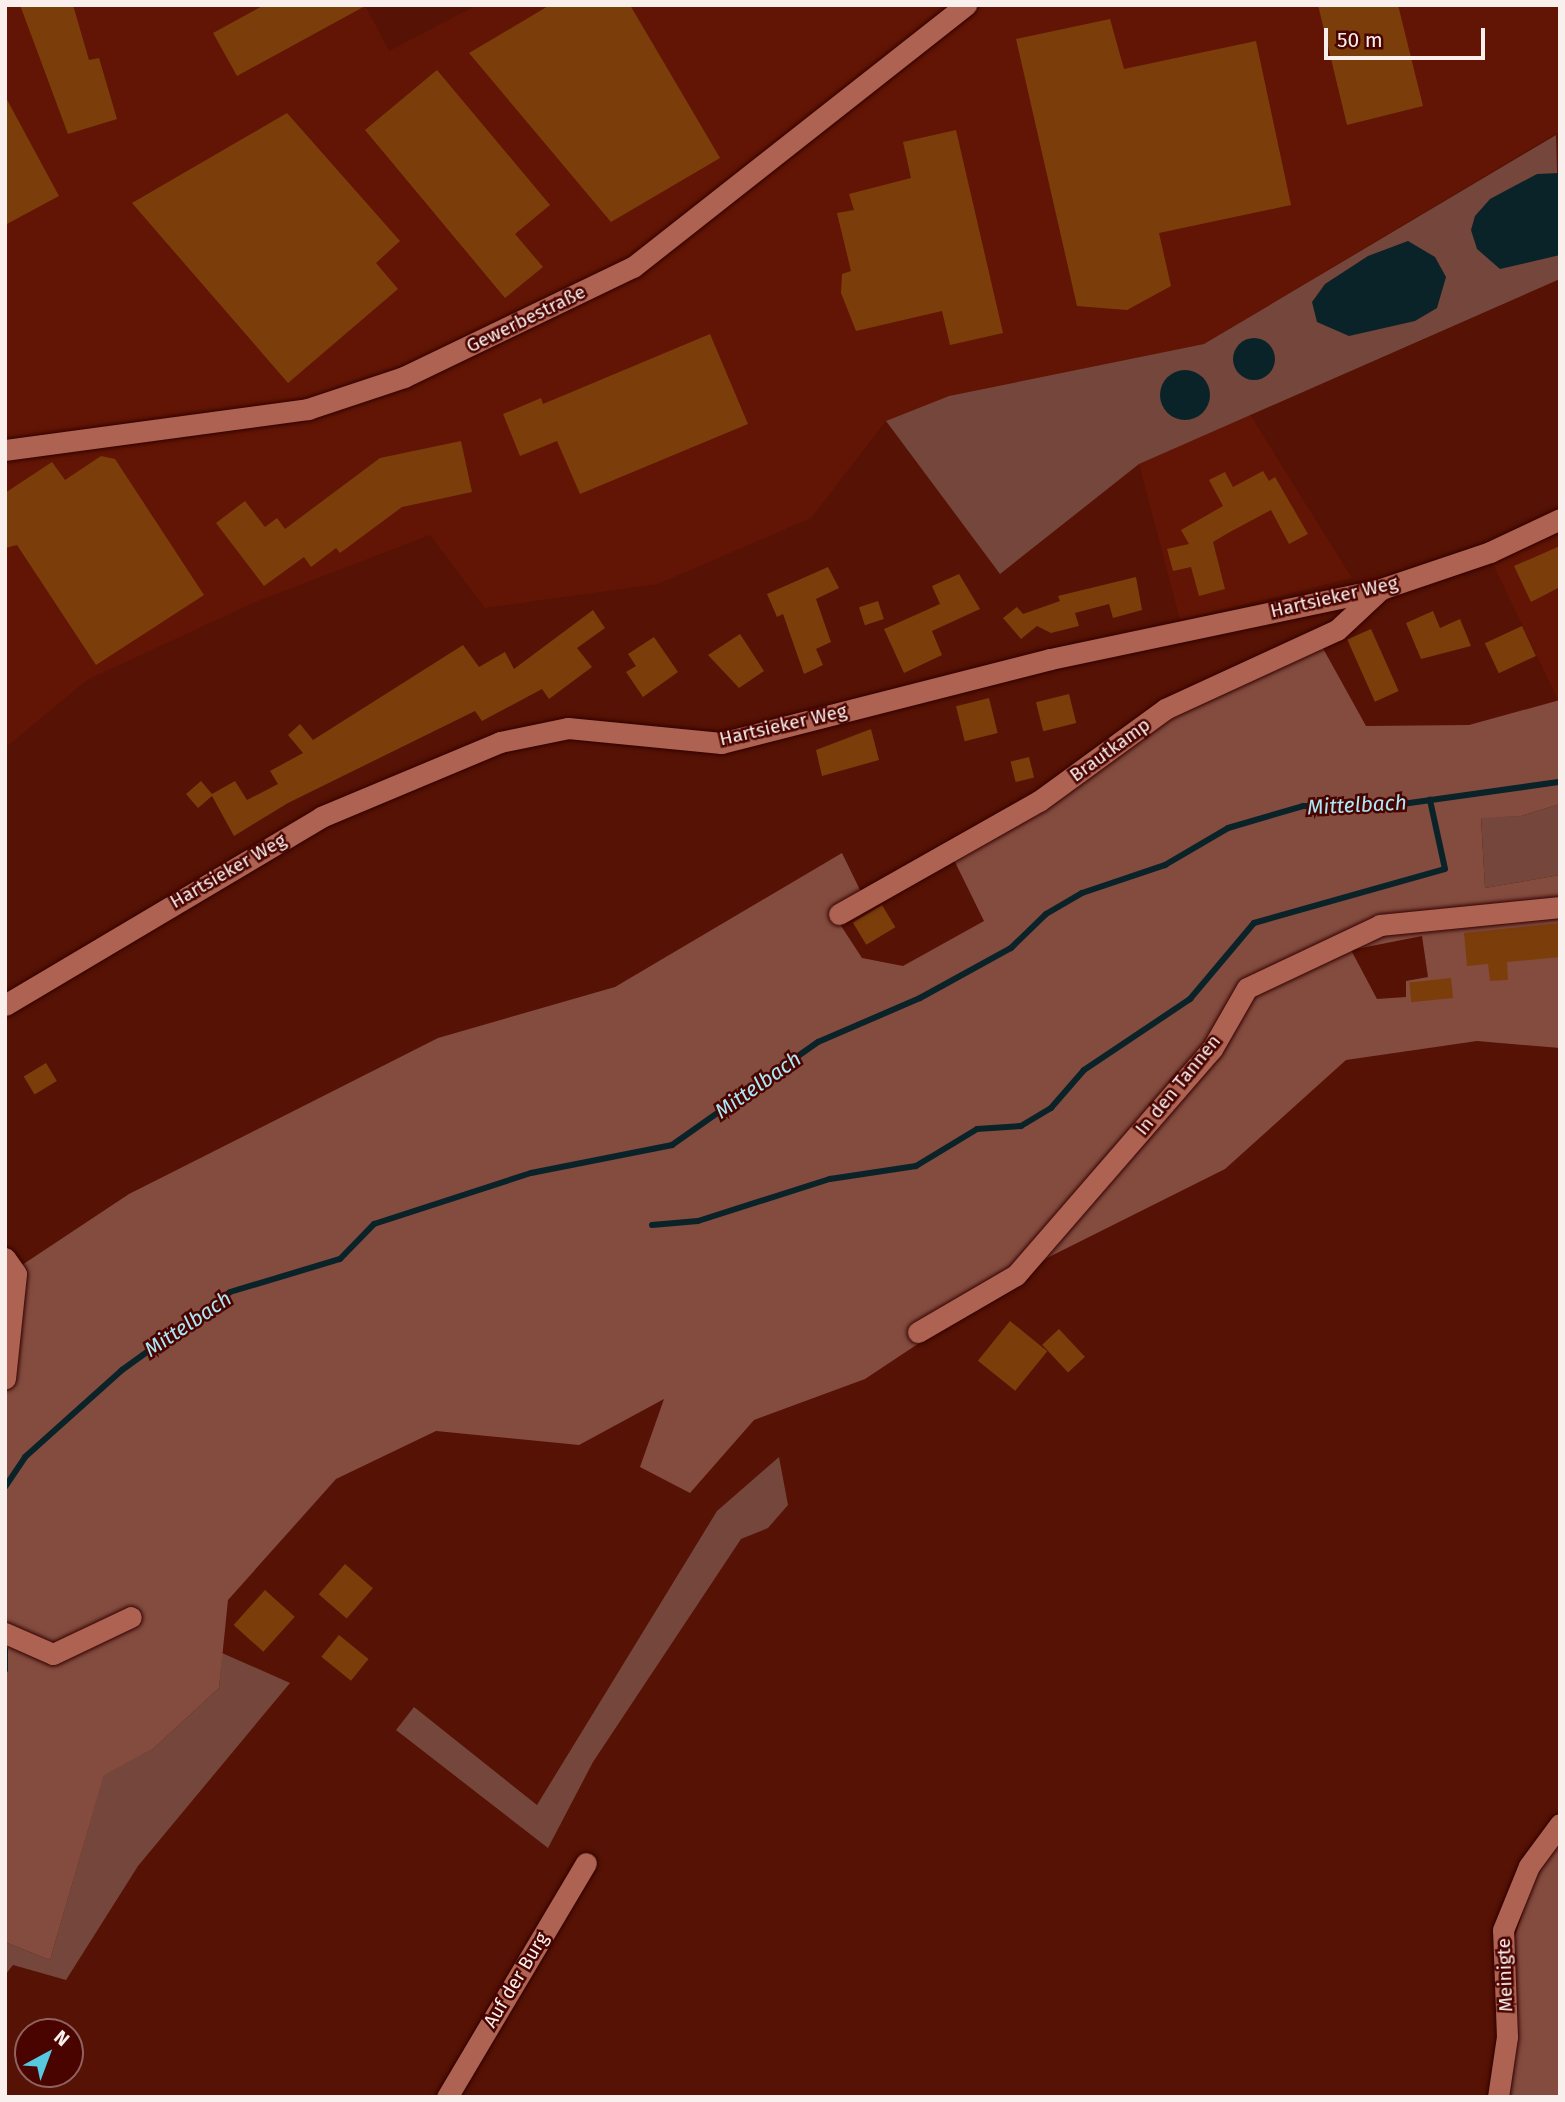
<!DOCTYPE html>
<html>
<head>
<meta charset="utf-8">
<style>
  body { margin:0 }
  #map { position:relative; width:1565px; height:2102px; overflow:hidden; background:#561204; font-family:"Fira Sans",sans-serif }
  div>[style] { position:absolute }
  [style*='--x'] { left:calc(var(--x)*1px); top:calc(var(--y)*1px); width:calc(var(--w)*1px); rotate:calc(var(--a)*1deg) }
  .built>* { inset:0; background:#621504 }
  .green>* { inset:0; background:#75463b }
  .forest>* { inset:0; background:#844c3f }
  .water>* { inset:0; background:#0a2329 }
  .round { border-radius:50% }
  .stream>* { height:6px; margin:-3px; padding:0 3px; transform-origin:3px; border-radius:3px; background:#0a2329 }
  .building>* { inset:0; background:#7b3e0b; transform-origin:0 0 }
  .roads { filter:drop-shadow(0 0 2px #320100) drop-shadow(0 0 2px #320100) }
  .minor>* { height:21px; margin:-10.5px; padding:0 10.5px; transform-origin:10.5px; border-radius:10.5px; background:#ae6251 }
  span { translate:-50% -50%; white-space:nowrap; text-align:center; line-height:1.15; -webkit-text-stroke:5px #4a0400; paint-order:stroke }
  .street-label { font-size:19px; color:#f9f0ee }
  .water-label { font-size:21px; color:#aae9f7; font-style:italic }
  .frame { position:absolute; inset:0; border:7px solid #f9f0ee; pointer-events:none }
  .north { position:absolute; left:14px; top:2018px; width:70px; height:70px; box-sizing:border-box; background:#4a0400; border:2px solid #90625f; border-radius:50%; rotate:41deg; font-size:19px; font-weight:700; line-height:28px; text-align:center; color:#f9f0ee }
  .north::after { content:''; display:block; margin:auto; width:24px; height:32px; background:#56c9e1; clip-path:polygon(50% 0,100% 100%,50% 72%,0 100%) }
  .scale { position:absolute; left:1324px; top:28px; width:161px; height:32px; box-sizing:border-box; border:4px solid #f9f0ee; border-top:0; padding-left:9px; font-size:21px; line-height:24px; white-space:nowrap; color:#f9f0ee; -webkit-text-stroke:5px #4a0400; paint-order:stroke }
</style>
</head>
<body>
<div id="map">
  <div class="built">
    <div style="clip-path:polygon(5px 5px,365px 5px,389px 51px,477px 5px,1560px 5px,1560px 131px,1204px 344px,949px 396px,886px 421px,811px 518px,658px 584px,485px 608px,430px 535px,253px 603px,87px 680px,5px 748px)"></div>
    <div style="clip-path:polygon(1249px 413px,1352px 578px,1180px 620px,1139px 464px)"></div>
    <div style="clip-path:polygon(1560px 531px,1560px 700px,1558px 700px,1493px 564px)"></div>
  </div>
  <div class="green">
    <div style="clip-path:polygon(1556px 135px,1560px 279px,1139px 464px,1000px 574px,886px 421px,949px 396px,1204px 344px)"></div>
    <div style="clip-path:polygon(1560px 804px,1560px 875px,1485px 888px,1481px 817px,1521px 816px)"></div>
    <div style="clip-path:polygon(779px 1457px,788px 1505px,768px 1528px,741px 1539px,593px 1762px,548px 1848px,396px 1730px,414px 1707px,537px 1805px,717px 1511px)"></div>
    <div style="clip-path:polygon(222px 1653px,290px 1683px,138px 1866px,66px 1980px,13px 1965px,5px 1975px,5px 1942px,50px 1960px,104px 1774px,153px 1749px,219px 1688px)"></div>
  </div>
  <div class="forest">
    <div style="clip-path:polygon(evenodd,1320px 643px,1366px 726px,1469px 725px,1560px 700px,1560px 804px,1521px 816px,1481px 818px,1485px 888px,1560px 875px,1560px 1048px,1477px 1041px,1346px 1060px,1225px 1169px,1049px 1257px,865px 1379px,754px 1420px,690px 1493px,640px 1467px,664px 1399px,579px 1445px,436px 1431px,336px 1479px,228px 1600px,219px 1688px,153px 1749px,104px 1775px,50px 1960px,5px 1942px,5px 1250px,19px 1267px,129px 1194px,438px 1038px,615px 987px,842px 853px,862px 894px,832px 912px,862px 958px,903px 966px,984px 921px,954px 860px,1171px 714px,1320px 643px,1422px 936px,1428px 977px,1406px 981px,1406px 997px,1377px 999px,1351px 950px,1422px 936px)"></div>
    <div style="clip-path:polygon(1560px 1839px,1560px 2097px,1506px 2097px,1518px 2037px,1513px 1942px,1536px 1872px)"></div>
  </div>
  <div class="water">
    <div style="clip-path:polygon(1560px 173px,1560px 255px,1500px 269px,1477px 249px,1471px 230px,1475px 216px,1490px 199px,1537px 174px)"></div>
    <div style="clip-path:polygon(1408px 241px,1435px 257px,1446px 277px,1437px 308px,1415px 321px,1349px 336px,1317px 322px,1312px 302px,1325px 284px,1368px 256px)"></div>
    <div class="round" style="left:1233px;top:338px;width:42px;height:42px"></div>
    <div class="round" style="left:1160px;top:370px;width:50px;height:50px"></div>
  </div>
  <div class="stream">
    <div style="--x:652;--y:1225;--w:46;--a:-5"></div>
    <div style="--x:698;--y:1221;--w:139;--a:-17.7"></div>
    <div style="--x:830;--y:1179;--w:87;--a:-8.6"></div>
    <div style="--x:916;--y:1166;--w:71;--a:-31.2"></div>
    <div style="--x:977;--y:1129;--w:44;--a:-3.9"></div>
    <div style="--x:1021;--y:1126;--w:35;--a:-31"></div>
    <div style="--x:1051;--y:1108;--w:50;--a:-49"></div>
    <div style="--x:1084;--y:1070;--w:128;--a:-33.8"></div>
    <div style="--x:1190;--y:999;--w:99;--a:-49.9"></div>
    <div style="--x:1254;--y:923;--w:198;--a:-15.8"></div>
    <div style="--x:1445;--y:869;--w:71;--a:-102.3"></div>
    <div style="--x:5;--y:1487;--w:36;--a:-56"></div>
    <div style="--x:25;--y:1457;--w:130;--a:-41.9"></div>
    <div style="--x:122;--y:1370;--w:133;--a:-35.8"></div>
    <div style="--x:230;--y:1292;--w:115;--a:-16.7"></div>
    <div style="--x:340;--y:1259;--w:49;--a:-45.8"></div>
    <div style="--x:374;--y:1224;--w:165;--a:-18"></div>
    <div style="--x:531;--y:1173;--w:144;--a:-11.2"></div>
    <div style="--x:672;--y:1145;--w:179;--a:-35.2"></div>
    <div style="--x:818;--y:1042;--w:111;--a:-23.3"></div>
    <div style="--x:920;--y:998;--w:104;--a:-28.8"></div>
    <div style="--x:1011;--y:948;--w:49;--a:-44.2"></div>
    <div style="--x:1046;--y:914;--w:42;--a:-30.3"></div>
    <div style="--x:1082;--y:893;--w:88;--a:-18.6"></div>
    <div style="--x:1165;--y:865;--w:73;--a:-30.4"></div>
    <div style="--x:1228;--y:828;--w:78;--a:-16.3"></div>
    <div style="--x:1303;--y:806;--w:78;--a:0.7"></div>
    <div style="--x:1381;--y:807;--w:181;--a:-8"></div>
    <div style="--x:5;--y:1650;--w:20;--a:90"></div>
  </div>
  <div class="building">
    <div style="clip-path:polygon(20px 5px,73px 5px,89px 60px,99px 58px,117px 119px,68px 134px)"></div>
    <div style="clip-path:polygon(264px 5px,367px 5px,237px 76px,213px 33px)"></div>
    <div style="clip-path:polygon(550px 5px,630px 5px,720px 158px,611px 222px,469px 53px)"></div>
    <div style="clip-path:polygon(1318px 5px,1398px 5px,1423px 106px,1347px 125px)"></div>
    <div style="clip-path:polygon(1110px 19px,1124px 69px,1256px 41px,1291px 205px,1159px 233px,1171px 286px,1127px 310px,1077px 306px,1016px 39px)"></div>
    <div style="clip-path:polygon(437px 70px,550px 205px,515px 234px,543px 267px,505px 298px,365px 130px)"></div>
    <div style="clip-path:polygon(5px 96px,59px 196px,5px 225px)"></div>
    <div style="clip-path:polygon(287px 113px,400px 241px,376px 263px,398px 289px,288px 383px,132px 203px)"></div>
    <div style="clip-path:polygon(956px 130px,1003px 333px,950px 345px,942px 311px,856px 331px,841px 293px,842px 274px,851px 271px,837px 213px,854px 210px,849px 194px,911px 178px,903px 142px)"></div>
    <div style="clip-path:polygon(710px 334px,748px 424px,580px 494px,557px 441px,520px 456px,503px 414px,541px 398px,543px 404px)"></div>
    <div style="clip-path:polygon(461px 441px,472px 492px,402px 507px,340px 553px,336px 548px,311px 567px,304px 557px,264px 586px,216px 523px,245px 501px,265px 527px,277px 518px,285px 529px,380px 458px)"></div>
    <div style="clip-path:polygon(101px 456px,115px 459px,204px 595px,96px 665px,17px 545px,5px 548px,5px 493px,52px 462px,65px 480px)"></div>
    <div style="clip-path:polygon(1263px 471px,1269px 481px,1275px 477px,1308px 534px,1289px 544px,1271px 510px,1228px 533px,1213px 542px,1225px 589px,1199px 596px,1191px 567px,1173px 571px,1167px 549px,1189px 544px,1181px 530px,1223px 506px,1209px 480px,1225px 472px,1233px 487px)"></div>
    <div style="clip-path:polygon(1560px 546px,1560px 587px,1531px 602px,1514px 566px)"></div>
    <div style="clip-path:polygon(828px 567px,839px 588px,816px 599px,831px 642px,816px 649px,823px 665px,804px 674px,783px 614px,777px 617px,767px 594px)"></div>
    <div style="clip-path:polygon(959px 574px,980px 609px,932px 631px,942px 655px,904px 673px,884px 629px,940px 604px,932px 586px)"></div>
    <div style="clip-path:polygon(1136px 577px,1142px 610px,1113px 618px,1109px 604px,1075px 613px,1079px 626px,1051px 633px,1037px 626px,1021px 639px,1003px 618px,1017px 607px,1023px 614px,1060px 601px,1058px 596px)"></div>
    <div style="left:878px;top:601px;width:19px;height:20px;rotate:72deg"></div>
    <div style="clip-path:polygon(593px 610px,605px 628px,577px 648px,592px 667px,549px 699px,542px 689px,482px 721px,475px 711px,288px 803px,234px 836px,212px 796px,198px 808px,186px 794px,201px 781px,212px 794px,235px 781px,247px 800px,278px 784px,270px 771px,303px 753px,288px 735px,300px 724px,313px 740px,463px 645px,479px 667px,505px 652px,514px 669px)"></div>
    <div style="clip-path:polygon(1433px 611px,1440px 628px,1460px 619px,1471px 646px,1421px 659px,1406px 623px)"></div>
    <div style="left:1522px;top:626px;width:33px;height:41px;rotate:65deg"></div>
    <div style="left:1371px;top:629px;width:68px;height:26px;rotate:66deg"></div>
    <div style="clip-path:polygon(740px 634px,764px 671px,739px 688px,708px 655px)"></div>
    <div style="clip-path:polygon(654px 637px,678px 672px,643px 697px,626px 672px,636px 666px,628px 654px)"></div>
    <div style="left:1069px;top:694px;width:30px;height:34px;rotate:76deg"></div>
    <div style="left:989px;top:698px;width:36px;height:34px;rotate:76deg"></div>
    <div style="clip-path:polygon(871px 729px,879px 760px,822px 776px,816px 750px)"></div>
    <div style="left:1029px;top:757px;width:21px;height:19px;rotate:76deg"></div>
    <div style="left:882px;top:905px;width:26px;height:34px;rotate:59deg"></div>
    <div style="clip-path:polygon(1560px 923px,1560px 957px,1507px 962px,1508px 980px,1490px 981px,1488px 964px,1467px 966px,1464px 933px)"></div>
    <div style="left:1451px;top:978px;width:20px;height:42px;rotate:84deg"></div>
    <div style="left:46px;top:1063px;width:21px;height:26px;rotate:59deg"></div>
    <div style="left:1010px;top:1321px;width:48px;height:51px;rotate:39deg"></div>
    <div style="left:1059px;top:1329px;width:38px;height:23px;rotate:47deg"></div>
    <div style="left:345px;top:1564px;width:37px;height:40px;rotate:41deg"></div>
    <div style="left:265px;top:1590px;width:40px;height:47px;rotate:42deg"></div>
    <div style="left:339px;top:1635px;width:38px;height:28px;rotate:39deg"></div>
  </div>
  <div class="roads">
    <div class="minor">
      <div style="--x:5;--y:450;--w:306;--a:-7.7"></div>
      <div style="--x:308;--y:409;--w:101;--a:-18.4"></div>
      <div style="--x:404;--y:377;--w:254;--a:-25.7"></div>
      <div style="--x:633;--y:267;--w:424;--a:-38.2"></div>
      <div style="--x:839;--y:914;--w:230;--a:-29.5"></div>
      <div style="--x:1039;--y:801;--w:156;--a:-36.1"></div>
      <div style="--x:1165;--y:709;--w:189;--a:-24.7"></div>
      <div style="--x:1337;--y:630;--w:60;--a:-43"></div>
      <div style="--x:5;--y:1005;--w:368;--a:-30.7"></div>
      <div style="--x:321;--y:817;--w:194;--a:-22.7"></div>
      <div style="--x:500;--y:742;--w:69;--a:-11.6"></div>
      <div style="--x:568;--y:728;--w:154;--a:5.6"></div>
      <div style="--x:721;--y:743;--w:340;--a:-14.3"></div>
      <div style="--x:1050;--y:659;--w:338;--a:-11.9"></div>
      <div style="--x:1381;--y:589;--w:115;--a:-18.7"></div>
      <div style="--x:1490;--y:552;--w:77;--a:-25.2"></div>
      <div style="--x:5;--y:1258;--w:19;--a:55"></div>
      <div style="--x:16;--y:1274;--w:105;--a:96"></div>
      <div style="--x:918;--y:1332;--w:113;--a:-30.2"></div>
      <div style="--x:1016;--y:1275;--w:299;--a:-49.1"></div>
      <div style="--x:1212;--y:1049;--w:70;--a:-60.2"></div>
      <div style="--x:1247;--y:988;--w:147;--a:-25.3"></div>
      <div style="--x:1380;--y:925;--w:181;--a:-5.7"></div>
      <div style="--x:5;--y:1633;--w:52;--a:23.6"></div>
      <div style="--x:53;--y:1654;--w:86;--a:-25.4"></div>
      <div style="--x:447;--y:2097;--w:272;--a:-59.3"></div>
      <div style="--x:1498;--y:2097;--w:61;--a:-81.5"></div>
      <div style="--x:1507;--y:2037;--w:107;--a:-92.1"></div>
      <div style="--x:1503;--y:1930;--w:69;--a:-67.9"></div>
      <div style="--x:1529;--y:1866;--w:52;--a:-53.6"></div>
    </div>
  </div>
  <div class="street-label">
    <span style="left:526px;top:319px;rotate:-26deg">Gewerbestraße</span>
    <span style="left:1334px;top:597px;rotate:-13deg">Hartsieker Weg</span>
    <span style="left:783px;top:725px;rotate:-13deg">Hartsieker Weg</span>
    <span style="left:1110px;top:750px;rotate:-36deg">Brautkamp</span>
    <span style="left:228px;top:871px;rotate:-30deg">Hartsieker Weg</span>
    <span style="left:1178px;top:1085px;rotate:-51deg">In den Tannen</span>
    <span style="left:1505px;top:1975px;rotate:-92deg">Meinigte</span>
    <span style="left:516px;top:1980px;rotate:-59deg">Auf der Burg</span>
  </div>
  <div class="water-label">
    <span style="left:1357px;top:805px;rotate:-3deg">Mittelbach</span>
    <span style="left:758px;top:1085px;rotate:-35deg">Mittelbach</span>
    <span style="left:188px;top:1324px;rotate:-34deg">Mittelbach</span>
  </div>
  <div class="frame"></div>
  <div class="north">N</div>
  <div class="scale">50 m</div>
</div>
</body>
</html>
